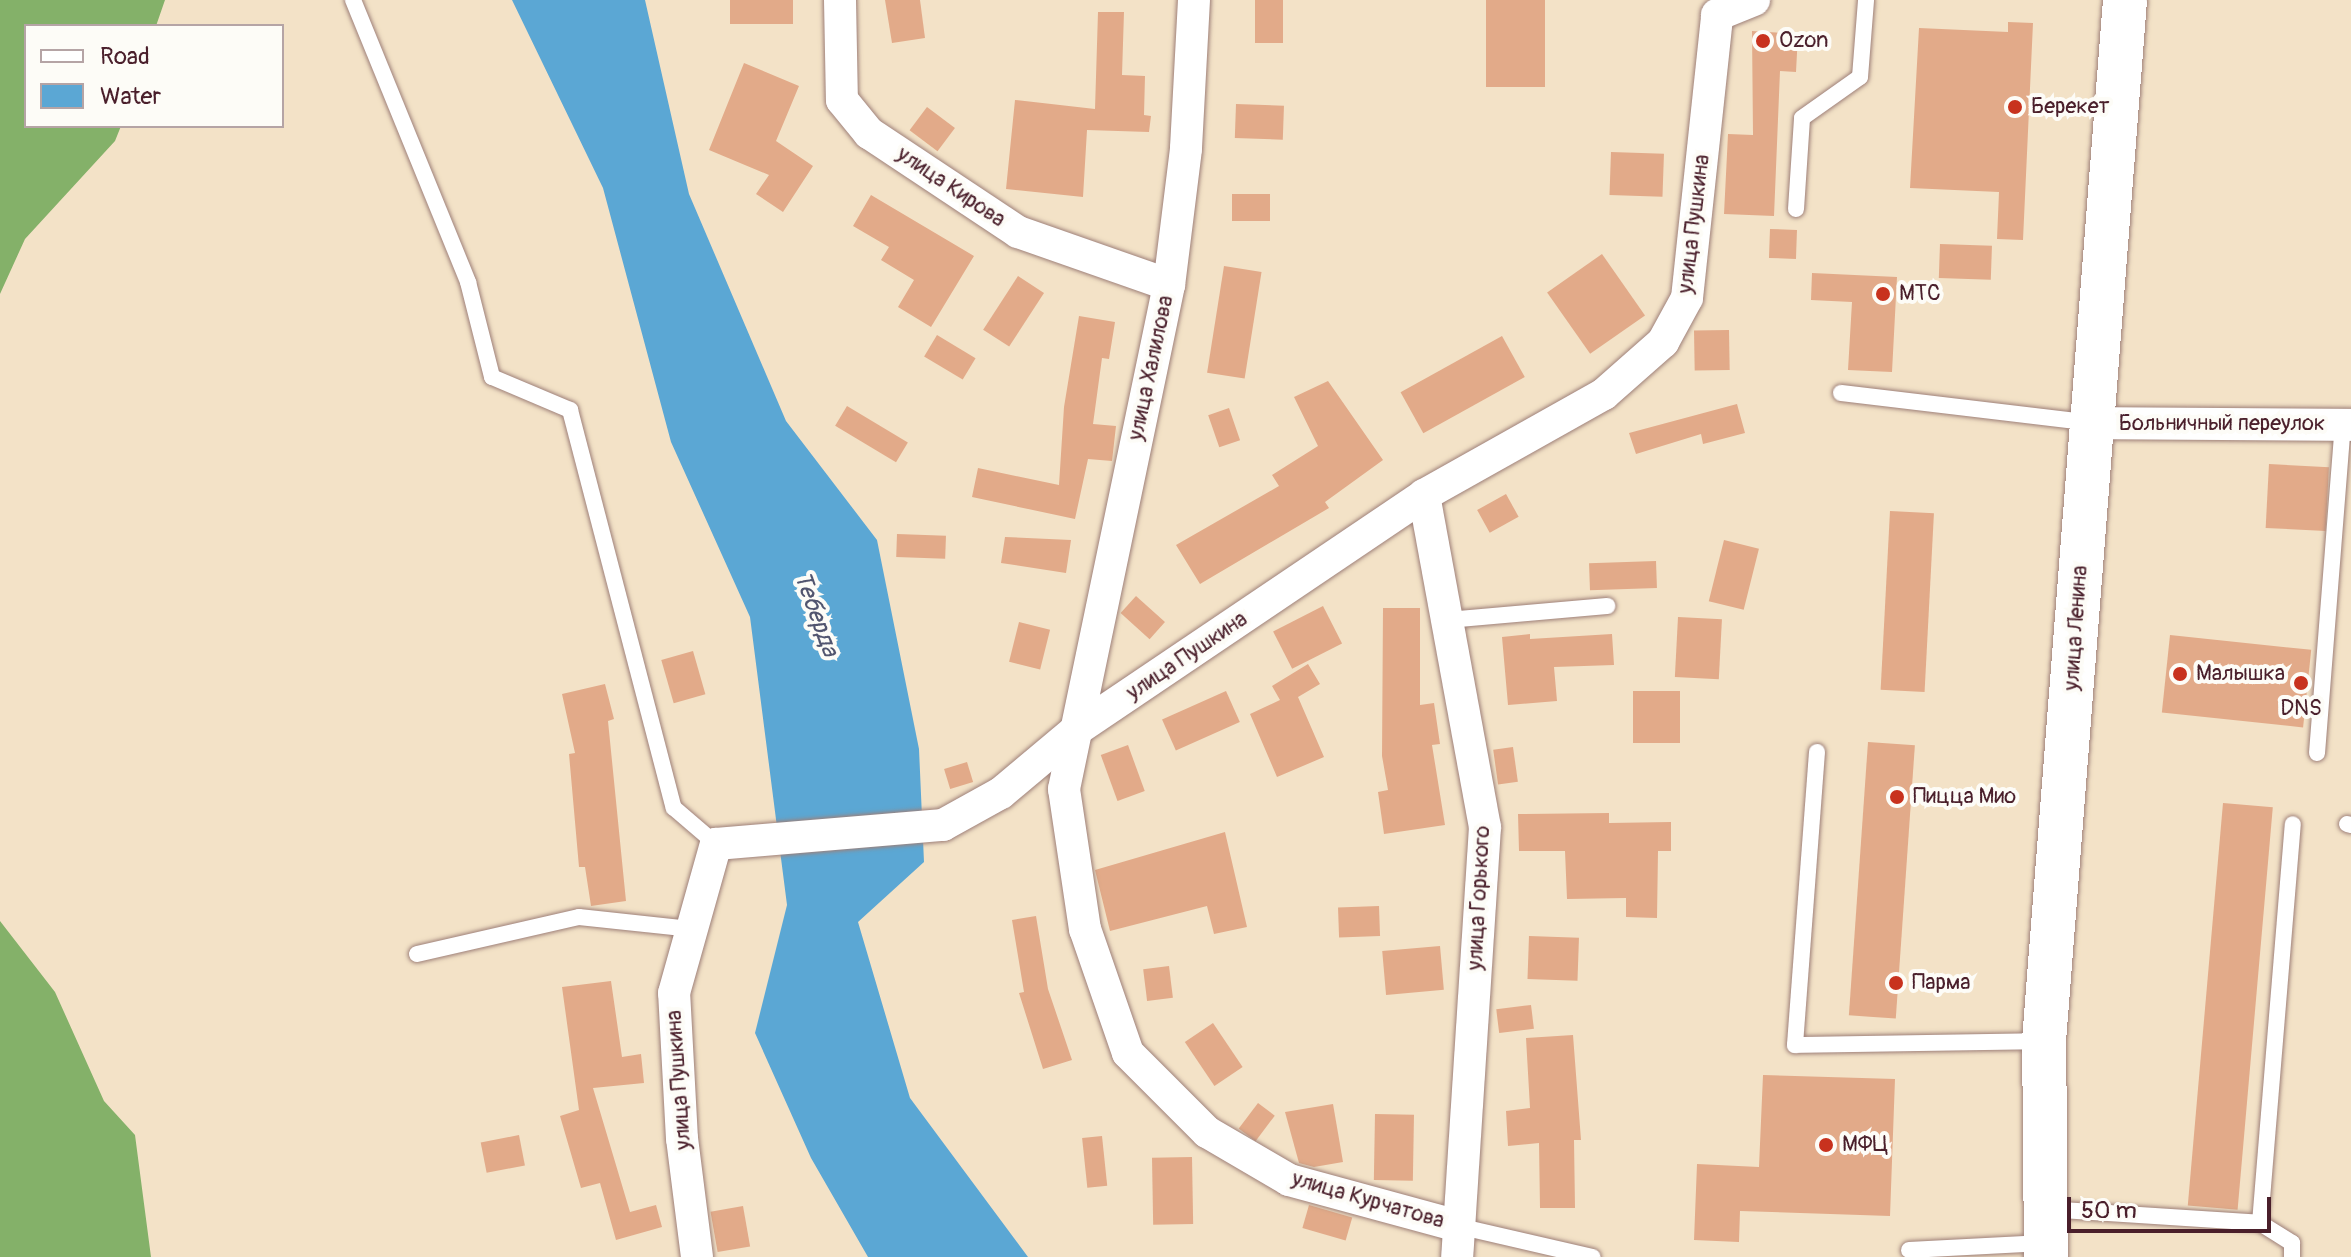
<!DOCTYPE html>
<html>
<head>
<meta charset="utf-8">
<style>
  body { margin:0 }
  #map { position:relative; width:2351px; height:1257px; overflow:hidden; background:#f3e2c7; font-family:Pangolin,sans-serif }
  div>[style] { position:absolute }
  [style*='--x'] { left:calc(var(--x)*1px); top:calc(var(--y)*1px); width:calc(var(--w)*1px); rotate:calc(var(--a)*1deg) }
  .forest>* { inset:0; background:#84b169 }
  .water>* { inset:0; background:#5ba7d4 }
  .building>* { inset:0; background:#e2aa89; transform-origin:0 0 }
  .roads { filter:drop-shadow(0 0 2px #9e8079) drop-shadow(0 0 2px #9e8079) }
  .service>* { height:16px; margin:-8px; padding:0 8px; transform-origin:8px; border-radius:8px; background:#fff }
  .minor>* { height:32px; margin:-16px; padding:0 16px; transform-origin:16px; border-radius:16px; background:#fff }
  .secondary>* { height:44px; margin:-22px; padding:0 22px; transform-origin:22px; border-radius:22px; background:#fff }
  .dots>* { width:22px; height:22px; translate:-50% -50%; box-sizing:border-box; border:4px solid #fdfcf7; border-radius:50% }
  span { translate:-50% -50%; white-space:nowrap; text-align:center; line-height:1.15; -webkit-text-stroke:8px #fdfcf7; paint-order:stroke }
  .poi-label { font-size:22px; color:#4a1f2b }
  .left { translate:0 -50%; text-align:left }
  .street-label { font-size:22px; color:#4a1f2b }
  .water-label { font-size:24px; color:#51556f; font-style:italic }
  .legend { position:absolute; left:24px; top:24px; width:260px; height:104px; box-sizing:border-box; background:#fdfcf7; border:2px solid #b5a4a5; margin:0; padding:10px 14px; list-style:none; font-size:24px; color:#4a1f2b }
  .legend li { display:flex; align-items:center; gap:16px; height:40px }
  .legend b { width:40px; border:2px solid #b5a4a5 }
  .scale { position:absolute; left:2067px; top:1197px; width:204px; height:36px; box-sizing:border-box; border:4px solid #4a1f2b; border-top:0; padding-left:10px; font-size:24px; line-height:28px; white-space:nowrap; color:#4a1f2b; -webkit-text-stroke:6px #fdfcf7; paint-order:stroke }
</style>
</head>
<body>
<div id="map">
  <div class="forest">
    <div style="clip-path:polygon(0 0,165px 0,156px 26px,26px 26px,26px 126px,121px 126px,115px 141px,25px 239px,0 294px)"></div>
    <div style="clip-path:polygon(0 921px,55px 992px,104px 1101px,135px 1135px,151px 1257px,0 1257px)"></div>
  </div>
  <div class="water">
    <div style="clip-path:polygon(512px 0,645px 0,689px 194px,786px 421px,877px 540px,919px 749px,924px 862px,858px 922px,910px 1098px,1028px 1257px,868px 1257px,811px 1158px,755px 1033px,787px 905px,750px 617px,671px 442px,603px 188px)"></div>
  </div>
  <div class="building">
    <div style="left:730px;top:0;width:63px;height:24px"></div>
    <div style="clip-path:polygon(885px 0,920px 0,925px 38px,892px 43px)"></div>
    <div style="left:1255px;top:0;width:28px;height:43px"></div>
    <div style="left:1486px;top:0;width:59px;height:87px"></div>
    <div style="clip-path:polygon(1098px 12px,1124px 12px,1122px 75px,1145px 76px,1144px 115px,1151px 116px,1149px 132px,1087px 130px,1083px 197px,1006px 189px,1015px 100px,1095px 109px)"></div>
    <div style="clip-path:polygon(2008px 22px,2033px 23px,2023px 240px,1997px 239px,1999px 192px,1910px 188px,1919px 28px,2008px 32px)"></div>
    <div style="clip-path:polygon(1752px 31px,1798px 34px,1796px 72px,1780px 71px,1774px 216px,1724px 214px,1728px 134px,1753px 135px)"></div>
    <div style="clip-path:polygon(744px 63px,799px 86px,776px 141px,813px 166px,783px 212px,756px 194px,769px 175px,709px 150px)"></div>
    <div style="left:1236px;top:104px;width:48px;height:34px;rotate:2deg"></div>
    <div style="left:927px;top:107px;width:35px;height:29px;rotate:37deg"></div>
    <div style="left:1611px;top:152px;width:53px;height:43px;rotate:2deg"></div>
    <div style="left:1232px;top:194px;width:38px;height:27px"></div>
    <div style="clip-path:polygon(871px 195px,974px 256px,931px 327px,898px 307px,914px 280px,881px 260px,889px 247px,853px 226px)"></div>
    <div style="left:1770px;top:229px;width:27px;height:29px;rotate:2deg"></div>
    <div style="left:1940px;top:244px;width:52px;height:34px;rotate:2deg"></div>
    <div style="left:1602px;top:254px;width:75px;height:67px;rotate:55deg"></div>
    <div style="left:1224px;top:266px;width:38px;height:108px;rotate:9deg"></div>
    <div style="clip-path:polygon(1812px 273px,1897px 277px,1892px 372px,1848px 370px,1852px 302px,1811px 300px)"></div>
    <div style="left:1018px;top:276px;width:31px;height:64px;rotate:33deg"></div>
    <div style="clip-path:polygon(1079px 316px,1115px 322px,1109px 359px,1102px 358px,1093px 424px,1116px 426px,1112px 461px,1088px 459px,1075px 519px,972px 497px,978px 468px,1059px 485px,1064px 407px)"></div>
    <div style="left:1729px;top:330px;width:40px;height:35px;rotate:89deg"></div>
    <div style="left:937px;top:335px;width:45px;height:25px;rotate:31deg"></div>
    <div style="left:1502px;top:336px;width:47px;height:116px;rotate:61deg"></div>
    <div style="clip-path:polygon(1328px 381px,1383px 460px,1325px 502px,1329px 508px,1200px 584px,1176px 545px,1279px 486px,1272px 475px,1318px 446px,1294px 397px)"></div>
    <div style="clip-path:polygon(1737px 404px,1745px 433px,1703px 444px,1701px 434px,1636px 454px,1629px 433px)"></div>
    <div style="left:847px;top:406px;width:71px;height:23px;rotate:31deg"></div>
    <div style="left:1229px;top:408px;width:34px;height:22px;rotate:71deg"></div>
    <div style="left:2269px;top:464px;width:60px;height:64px;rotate:3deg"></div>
    <div style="left:1506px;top:494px;width:26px;height:33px;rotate:61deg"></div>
    <div style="left:1890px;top:511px;width:44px;height:179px;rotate:3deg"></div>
    <div style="left:897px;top:534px;width:49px;height:23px;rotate:2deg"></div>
    <div style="clip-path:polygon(1005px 537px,1071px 540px,1066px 573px,1001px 563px)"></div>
    <div style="left:1724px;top:540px;width:36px;height:63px;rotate:14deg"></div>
    <div style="left:1656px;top:561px;width:27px;height:67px;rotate:88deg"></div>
    <div style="left:1136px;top:596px;width:39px;height:23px;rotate:42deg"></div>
    <div style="left:1323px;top:606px;width:42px;height:56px;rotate:63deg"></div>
    <div style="clip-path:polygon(1383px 608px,1420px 608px,1420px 705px,1434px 703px,1440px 744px,1432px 745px,1445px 825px,1384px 834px,1378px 792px,1388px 790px,1382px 756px)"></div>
    <div style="left:1678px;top:617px;width:44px;height:60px;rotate:3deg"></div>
    <div style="left:1019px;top:622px;width:32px;height:41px;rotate:14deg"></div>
    <div style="clip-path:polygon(1530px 634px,1530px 639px,1612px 634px,1614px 665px,1554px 667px,1557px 701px,1508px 705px,1502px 637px)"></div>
    <div style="left:2170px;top:635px;width:142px;height:78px;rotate:6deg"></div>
    <div style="left:693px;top:651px;width:45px;height:33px;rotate:74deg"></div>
    <div style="clip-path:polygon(1308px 664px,1320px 684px,1298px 697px,1324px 757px,1277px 777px,1250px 714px,1280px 700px,1272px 686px)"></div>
    <div style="clip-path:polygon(605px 684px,614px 719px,608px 721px,626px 901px,591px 906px,585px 867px,579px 867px,569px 754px,575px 753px,562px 694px)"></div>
    <div style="left:1226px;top:691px;width:34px;height:70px;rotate:66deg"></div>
    <div style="left:1633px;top:691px;width:47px;height:52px"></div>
    <div style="left:1868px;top:742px;width:47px;height:274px;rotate:4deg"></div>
    <div style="left:1128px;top:745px;width:49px;height:29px;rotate:70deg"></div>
    <div style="left:1513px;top:747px;width:35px;height:20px;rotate:82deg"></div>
    <div style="left:967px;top:762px;width:21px;height:24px;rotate:73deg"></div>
    <div style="left:2223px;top:803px;width:50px;height:404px;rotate:5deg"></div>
    <div style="clip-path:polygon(1609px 813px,1609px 823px,1671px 822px,1671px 851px,1658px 851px,1657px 918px,1626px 917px,1626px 898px,1567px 899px,1565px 851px,1519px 851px,1518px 814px)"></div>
    <div style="clip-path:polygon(1225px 832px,1247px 927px,1214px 934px,1207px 906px,1110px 931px,1095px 870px)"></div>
    <div style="left:1379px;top:906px;width:30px;height:41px;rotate:88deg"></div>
    <div style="clip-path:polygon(1036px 916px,1048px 989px,1072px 1060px,1043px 1069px,1019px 993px,1024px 992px,1012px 920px)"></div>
    <div style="left:1529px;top:936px;width:50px;height:43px;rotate:2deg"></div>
    <div style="left:1440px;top:946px;width:44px;height:58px;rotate:85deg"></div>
    <div style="left:1169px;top:966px;width:32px;height:26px;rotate:83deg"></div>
    <div style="clip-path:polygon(611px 981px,622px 1057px,641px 1054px,644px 1083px,593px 1088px,630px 1212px,656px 1205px,662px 1227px,616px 1240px,600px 1183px,581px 1188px,560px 1116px,579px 1110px,562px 987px)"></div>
    <div style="left:1531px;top:1005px;width:24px;height:35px;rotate:83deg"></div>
    <div style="left:1213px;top:1023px;width:53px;height:34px;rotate:56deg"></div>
    <div style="clip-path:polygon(1573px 1035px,1581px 1140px,1574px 1140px,1575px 1208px,1540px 1208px,1539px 1143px,1508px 1146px,1506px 1111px,1530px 1108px,1526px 1038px)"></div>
    <div style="clip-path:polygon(1763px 1075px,1895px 1079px,1890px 1216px,1740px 1211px,1739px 1242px,1694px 1240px,1697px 1164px,1759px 1167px)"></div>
    <div style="left:1258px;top:1103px;width:21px;height:32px;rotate:37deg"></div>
    <div style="clip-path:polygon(1333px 1104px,1343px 1162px,1314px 1167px,1299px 1163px,1285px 1112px)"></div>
    <div style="left:1375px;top:1114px;width:39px;height:66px;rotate:1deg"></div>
    <div style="left:519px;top:1135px;width:31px;height:39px;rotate:79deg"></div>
    <div style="left:1102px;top:1136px;width:50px;height:20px;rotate:84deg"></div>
    <div style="left:1192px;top:1157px;width:67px;height:40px;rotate:89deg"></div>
    <div style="left:1309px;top:1205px;width:45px;height:24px;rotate:16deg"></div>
    <div style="left:743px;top:1206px;width:41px;height:33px;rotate:80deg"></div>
  </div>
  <div class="roads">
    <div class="service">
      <div style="--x:353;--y:0;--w:305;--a:67.8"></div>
      <div style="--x:468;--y:282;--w:98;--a:75.8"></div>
      <div style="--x:492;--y:377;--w:85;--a:22.9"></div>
      <div style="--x:570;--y:410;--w:411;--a:75.4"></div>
      <div style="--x:674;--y:808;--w:55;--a:40.6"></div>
      <div style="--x:1796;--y:209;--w:91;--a:-86.2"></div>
      <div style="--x:1802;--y:118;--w:71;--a:-35.3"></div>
      <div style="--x:1860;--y:77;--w:77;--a:-85.5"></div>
      <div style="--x:1841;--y:393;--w:252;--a:6.8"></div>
      <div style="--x:1447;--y:620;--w:161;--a:-5"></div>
      <div style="--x:1817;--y:752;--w:294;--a:94.3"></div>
      <div style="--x:1795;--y:1045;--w:248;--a:-0.9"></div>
      <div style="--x:2317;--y:753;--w:329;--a:-85.5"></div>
      <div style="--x:2347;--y:824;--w:4;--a:14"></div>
      <div style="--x:417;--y:954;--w:166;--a:-12.9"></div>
      <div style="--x:579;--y:917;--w:114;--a:6.1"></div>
      <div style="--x:2046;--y:1209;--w:214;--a:3.7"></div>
      <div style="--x:2260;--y:1223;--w:38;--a:32"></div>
      <div style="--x:2292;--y:1243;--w:14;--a:90"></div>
      <div style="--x:2260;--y:1223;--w:400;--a:-85.3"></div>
      <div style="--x:1458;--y:1226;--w:138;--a:13"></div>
      <div style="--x:1909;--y:1250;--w:135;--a:-3"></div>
    </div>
    <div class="minor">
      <div style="--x:840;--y:0;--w:100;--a:88.9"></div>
      <div style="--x:842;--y:100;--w:43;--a:50.7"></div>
      <div style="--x:869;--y:133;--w:179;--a:33.6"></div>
      <div style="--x:1018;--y:232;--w:160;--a:19.3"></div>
      <div style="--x:1194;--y:0;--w:149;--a:93.1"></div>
      <div style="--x:1186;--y:149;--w:137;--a:97.1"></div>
      <div style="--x:1169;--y:285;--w:515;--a:101.77"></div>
      <div style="--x:1064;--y:789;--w:142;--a:81.5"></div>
      <div style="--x:1085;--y:929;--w:131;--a:70.9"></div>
      <div style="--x:1128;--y:1053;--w:112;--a:45"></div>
      <div style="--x:1207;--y:1132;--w:95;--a:30.3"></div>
      <div style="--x:1289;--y:1180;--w:175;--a:15.2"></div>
      <div style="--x:2092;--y:423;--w:259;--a:0.4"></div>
      <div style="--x:1424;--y:495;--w:338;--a:79.6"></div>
      <div style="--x:1485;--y:827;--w:431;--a:93.7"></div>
      <div style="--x:697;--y:1257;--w:119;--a:-97.2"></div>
      <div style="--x:682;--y:1139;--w:146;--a:-93.1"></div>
      <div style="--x:674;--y:993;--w:155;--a:-74.3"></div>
      <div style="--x:716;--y:844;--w:228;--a:-4.8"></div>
      <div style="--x:943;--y:825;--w:66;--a:-28.9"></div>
      <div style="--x:1001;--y:793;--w:98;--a:-40"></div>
      <div style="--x:1076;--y:730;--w:420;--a:-34"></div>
      <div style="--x:1424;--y:495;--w:206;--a:-29.3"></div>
      <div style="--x:1604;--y:394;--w:79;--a:-41.4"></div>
      <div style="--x:1663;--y:342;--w:50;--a:-61.4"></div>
      <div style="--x:1687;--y:298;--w:285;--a:-83.9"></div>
      <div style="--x:1717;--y:15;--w:40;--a:-22"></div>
    </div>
    <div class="secondary">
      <div style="--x:2046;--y:1257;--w:216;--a:-90.5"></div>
      <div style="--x:2044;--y:1041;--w:1044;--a:-85.55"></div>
    </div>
  </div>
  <div class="dots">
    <div style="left:1763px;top:41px;background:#c8321e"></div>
    <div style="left:2015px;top:107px;background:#c8321e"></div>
    <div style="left:1883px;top:294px;background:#c8321e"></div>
    <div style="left:2180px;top:674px;background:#c8321e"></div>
    <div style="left:2301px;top:683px;background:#c8321e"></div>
    <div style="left:1897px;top:797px;background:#c8321e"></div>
    <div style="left:1896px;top:983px;background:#c8321e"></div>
    <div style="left:1826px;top:1145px;background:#c8321e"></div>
  </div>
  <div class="poi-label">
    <span class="left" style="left:1779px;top:41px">Ozon</span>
    <span class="left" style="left:2031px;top:107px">Берекет</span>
    <span class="left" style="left:1899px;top:294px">МТС</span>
    <span class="left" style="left:2196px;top:674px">Малышка</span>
    <span style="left:2301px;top:709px">DNS</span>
    <span class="left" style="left:1913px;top:797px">Пицца Мио</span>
    <span class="left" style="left:1912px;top:983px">Парма</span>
    <span class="left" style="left:1842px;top:1145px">МФЦ</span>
  </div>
  <div class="street-label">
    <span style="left:951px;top:187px;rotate:34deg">улица Кирова</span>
    <span style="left:1694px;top:224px;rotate:-83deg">улица Пушкина</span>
    <span style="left:1151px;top:368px;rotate:-78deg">улица Халилова</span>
    <span style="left:2222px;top:424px">Больничный переулок</span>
    <span style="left:2076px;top:628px;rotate:-86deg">улица Ленина</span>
    <span style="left:1187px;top:656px;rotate:-34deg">улица Пушкина</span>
    <span style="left:1479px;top:898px;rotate:-87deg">улица Горького</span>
    <span style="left:679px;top:1080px;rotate:-94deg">улица Пушкина</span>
    <span style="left:1368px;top:1200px;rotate:16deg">улица Курчатова</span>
  </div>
  <div class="water-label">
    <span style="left:816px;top:614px;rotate:70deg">Теберда</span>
  </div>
  <ul class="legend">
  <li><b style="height:10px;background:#fff"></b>Road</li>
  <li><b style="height:22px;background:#5ba7d4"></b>Water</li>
  </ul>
  <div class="scale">50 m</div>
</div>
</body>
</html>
